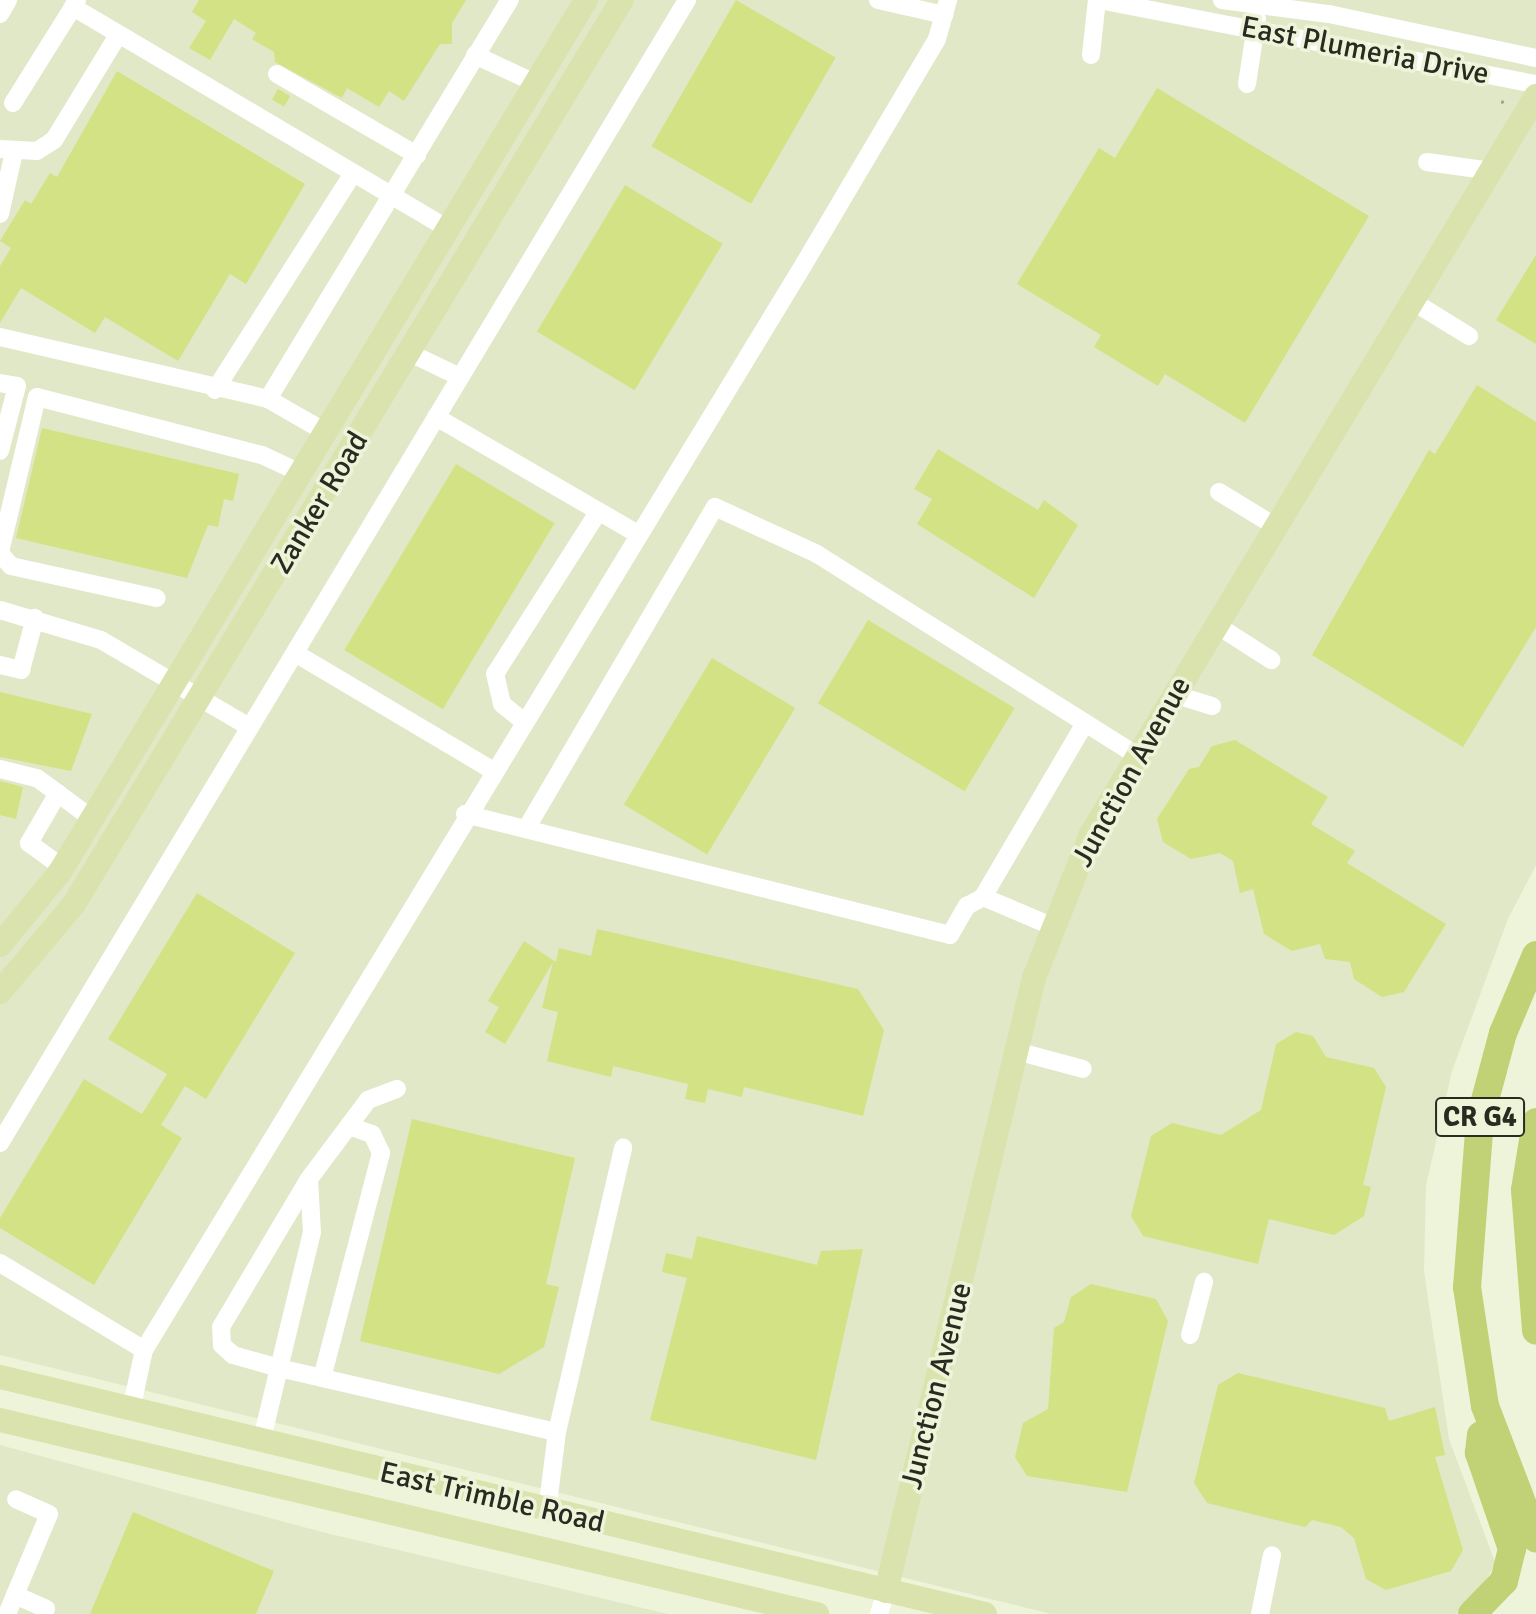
<!DOCTYPE html>
<html>
<head>
<meta charset="utf-8">
<style>
  body { margin:0 }
  #map { position:relative; width:1536px; height:1614px; overflow:hidden; background:#eef4d9; font-family:Signika,sans-serif }
  div>[style] { position:absolute }
  [style*='--x'] { left:calc(var(--x)*1px); top:calc(var(--y)*1px); width:calc(var(--w)*1px); rotate:calc(var(--a)*1deg) }
  .built>* { inset:0; background:#e1e8c7 }
  .building>* { inset:0; background:#d2e284; transform-origin:0 0 }
  .path>* { height:3px; margin-top:-1.5px; transform-origin:0; background:repeating-linear-gradient(90deg,#9da18d 0 6px,transparent 0 12px) }
  .minor>* { height:18px; margin:-9px; padding:0 9px; transform-origin:9px; border-radius:9px; background:#fff }
  .major>* { height:24px; margin:-12px; padding:0 12px; transform-origin:12px; border-radius:12px; background:#dae3ad }
  .highway>* { height:28px; margin:-14px; padding:0 14px; transform-origin:14px; border-radius:14px; background:#c1d176 }
  span { translate:-50% -50%; white-space:nowrap; text-align:center; line-height:1.15; -webkit-text-stroke:7px #eef4d9; paint-order:stroke }
  .shield-label span { padding:2px 6px; background:#eef4d9; border:2px solid; border-radius:6px; -webkit-text-stroke-width:0 }
  .shield-label { font-size:28px; color:#292b21; font-weight:700 }
  .street-label { font-size:30px; color:#292b21 }
</style>
</head>
<body>
<div id="map">
  <div class="built">
    <div style="clip-path:polygon(0 0,1536px 0,1536px 865px,1508px 919px,1452px 1071px,1426px 1186px,1424px 1271px,1449px 1439px,1495px 1562px,1475px 1605px,1455px 1614px,1051px 1614px,0 1355px)"></div>
    <div style="clip-path:polygon(0 1445px,322px 1532px,668px 1614px,0 1614px)"></div>
  </div>
  <div class="building">
    <div style="clip-path:polygon(199px 0,466px 0,452px 23px,452px 44px,440px 44px,404px 101px,389px 91px,379px 107px,347px 88px,342px 98px,275px 62px,274px 52px,252px 39px,256px 33px,234px 19px,210px 60px,189px 48px,206px 21px,192px 12px)"></div>
    <div style="left:736px;top:0;width:115px;height:169px;rotate:30deg"></div>
    <div style="clip-path:polygon(117px 71px,305px 184px,246px 284px,230px 274px,178px 361px,105px 317px,95px 333px,21px 288px,0 323px,0 266px,11px 248px,0 241px,25px 200px,31px 204px,50px 173px,57px 177px)"></div>
    <div style="clip-path:polygon(1157px 88px,1369px 216px,1245px 423px,1165px 374px,1158px 386px,1094px 347px,1101px 335px,1017px 284px,1099px 148px,1115px 158px)"></div>
    <div style="left:278px;top:89px;width:14px;height:12px;rotate:30deg"></div>
    <div style="left:625px;top:185px;width:114px;height:171px;rotate:31deg"></div>
    <div style="clip-path:polygon(1536px 255px,1536px 344px,1496px 320px)"></div>
    <div style="clip-path:polygon(1477px 385px,1536px 422px,1536px 627px,1463px 747px,1312px 655px,1429px 450px,1435px 454px)"></div>
    <div style="clip-path:polygon(42px 428px,239px 474px,233px 501px,224px 499px,218px 527px,208px 525px,187px 578px,16px 538px)"></div>
    <div style="clip-path:polygon(938px 449px,1038px 510px,1044px 500px,1078px 525px,1034px 598px,917px 524px,932px 499px,914px 489px)"></div>
    <div style="left:456px;top:464px;width:115px;height:217px;rotate:31deg"></div>
    <div style="left:868px;top:620px;width:171px;height:97px;rotate:31deg"></div>
    <div style="left:712px;top:658px;width:97px;height:171px;rotate:31deg"></div>
    <div style="clip-path:polygon(0 692px,92px 714px,71px 771px,0 757px)"></div>
    <div style="clip-path:polygon(1235px 740px,1328px 797px,1311px 824px,1355px 851px,1347px 863px,1446px 924px,1404px 992px,1382px 997px,1354px 979px,1350px 962px,1325px 959px,1320px 944px,1292px 951px,1264px 934px,1253px 889px,1240px 893px,1233px 861px,1220px 853px,1191px 859px,1163px 842px,1157px 819px,1189px 769px,1199px 767px,1212px 746px)"></div>
    <div style="clip-path:polygon(0 781px,23px 787px,16px 819px,0 815px)"></div>
    <div style="clip-path:polygon(197px 893px,295px 953px,206px 1099px,185px 1086px,161px 1125px,182px 1138px,94px 1285px,0 1228px,0 1218px,84px 1079px,142px 1114px,167px 1074px,108px 1039px)"></div>
    <div style="clip-path:polygon(597px 929px,858px 989px,884px 1030px,863px 1116px,744px 1087px,742px 1097px,708px 1089px,705px 1103px,685px 1099px,688px 1084px,613px 1066px,611px 1077px,547px 1061px,558px 1012px,542px 1008px,553px 962px,505px 1044px,485px 1032px,499px 1007px,488px 1001px,524px 941px,556px 962px,559px 948px,591px 956px)"></div>
    <div style="clip-path:polygon(1296px 1032px,1313px 1036px,1326px 1057px,1374px 1068px,1386px 1087px,1363px 1185px,1371px 1187px,1364px 1216px,1334px 1235px,1269px 1219px,1258px 1264px,1143px 1236px,1131px 1216px,1151px 1136px,1172px 1123px,1221px 1135px,1261px 1110px,1276px 1044px)"></div>
    <div style="clip-path:polygon(412px 1119px,575px 1158px,546px 1284px,559px 1287px,544px 1347px,499px 1374px,360px 1341px)"></div>
    <div style="clip-path:polygon(697px 1236px,817px 1265px,821px 1251px,863px 1249px,816px 1460px,650px 1420px,687px 1278px,662px 1272px,666px 1253px,692px 1259px)"></div>
    <div style="clip-path:polygon(1091px 1284px,1156px 1299px,1168px 1321px,1127px 1492px,1027px 1476px,1015px 1457px,1023px 1423px,1048px 1409px,1054px 1328px,1064px 1322px,1071px 1297px)"></div>
    <div style="clip-path:polygon(1238px 1373px,1385px 1408px,1389px 1421px,1435px 1407px,1445px 1455px,1435px 1457px,1463px 1550px,1451px 1571px,1386px 1590px,1366px 1579px,1354px 1538px,1341px 1527px,1312px 1520px,1305px 1527px,1207px 1503px,1194px 1483px,1218px 1385px)"></div>
    <div style="clip-path:polygon(133px 1512px,274px 1571px,256px 1614px,90px 1614px)"></div>
  </div>
  <div class="path">
    <div style="--x:1501;--y:102;--w:3;--a:-18"></div>
  </div>
  <div class="minor">
    <div style="--x:77;--y:0;--w:8;--a:120"></div>
    <div style="--x:73;--y:7;--w:434;--a:30.6"></div>
    <div style="--x:878;--y:0;--w:68;--a:12.8"></div>
    <div style="--x:1099;--y:0;--w:445;--a:10.9"></div>
    <div style="--x:1222;--y:0;--w:108;--a:7.5"></div>
    <div style="--x:1329;--y:14;--w:212;--a:12"></div>
    <div style="--x:0;--y:14;--w:16;--a:-60"></div>
    <div style="--x:475;--y:55;--w:66;--a:25"></div>
    <div style="--x:1091;--y:55;--w:55;--a:-83.8"></div>
    <div style="--x:277;--y:74;--w:162;--a:30.1"></div>
    <div style="--x:1247;--y:84;--w:66;--a:-81.3"></div>
    <div style="--x:13;--y:103;--w:113;--a:-58"></div>
    <div style="--x:0;--y:149;--w:37;--a:3"></div>
    <div style="--x:37;--y:151;--w:20;--a:-33"></div>
    <div style="--x:54;--y:140;--w:123;--a:-58.6"></div>
    <div style="--x:1427;--y:162;--w:66;--a:7.9"></div>
    <div style="--x:0;--y:214;--w:64;--a:-77.3"></div>
    <div style="--x:1412;--y:301;--w:67;--a:31.6"></div>
    <div style="--x:0;--y:337;--w:275;--a:13"></div>
    <div style="--x:268;--y:399;--w:62;--a:29.9"></div>
    <div style="--x:410;--y:353;--w:55;--a:25.6"></div>
    <div style="--x:0;--y:383;--w:17;--a:10"></div>
    <div style="--x:17;--y:386;--w:67;--a:104.7"></div>
    <div style="--x:215;--y:390;--w:255;--a:-57.5"></div>
    <div style="--x:268;--y:399;--w:467;--a:-58.8"></div>
    <div style="--x:436;--y:417;--w:233;--a:30.1"></div>
    <div style="--x:1219;--y:492;--w:66;--a:31.3"></div>
    <div style="--x:0;--y:552;--w:159;--a:-76.6"></div>
    <div style="--x:37;--y:397;--w:232;--a:14.5"></div>
    <div style="--x:262;--y:455;--w:38;--a:25"></div>
    <div style="--x:0;--y:553;--w:17;--a:50"></div>
    <div style="--x:11;--y:566;--w:149;--a:12.4"></div>
    <div style="--x:0;--y:610;--w:105;--a:16.5"></div>
    <div style="--x:101;--y:640;--w:172;--a:30.4"></div>
    <div style="--x:1215;--y:624;--w:67;--a:32.7"></div>
    <div style="--x:295;--y:653;--w:229;--a:30.7"></div>
    <div style="--x:0;--y:665;--w:22;--a:13"></div>
    <div style="--x:21;--y:670;--w:54;--a:-74.9"></div>
    <div style="--x:1173;--y:694;--w:41;--a:17.1"></div>
    <div style="--x:523;--y:721;--w:27;--a:-141"></div>
    <div style="--x:502;--y:704;--w:31;--a:-103"></div>
    <div style="--x:495;--y:674;--w:193;--a:-57.5"></div>
    <div style="--x:0;--y:769;--w:38;--a:14"></div>
    <div style="--x:37;--y:778;--w:67;--a:36.5"></div>
    <div style="--x:58;--y:793;--w:58;--a:120.1"></div>
    <div style="--x:29;--y:843;--w:42;--a:36.3"></div>
    <div style="--x:465;--y:814;--w:500;--a:14"></div>
    <div style="--x:950;--y:935;--w:34;--a:-60"></div>
    <div style="--x:967;--y:906;--w:18;--a:-29"></div>
    <div style="--x:983;--y:897;--w:202;--a:-59.6"></div>
    <div style="--x:526;--y:829;--w:373;--a:-59.6"></div>
    <div style="--x:715;--y:507;--w:112;--a:24.7"></div>
    <div style="--x:817;--y:554;--w:377;--a:32.2"></div>
    <div style="--x:983;--y:897;--w:77;--a:22.9"></div>
    <div style="--x:1016;--y:1051;--w:69;--a:15"></div>
    <div style="--x:0;--y:1143;--w:1334;--a:-58.99"></div>
    <div style="--x:309;--y:1179;--w:53;--a:86.8"></div>
    <div style="--x:312;--y:1232;--w:140;--a:103.6"></div>
    <div style="--x:279;--y:1368;--w:48;--a:-164.2"></div>
    <div style="--x:233;--y:1355;--w:15;--a:-138"></div>
    <div style="--x:222;--y:1345;--w:18;--a:-93"></div>
    <div style="--x:221;--y:1327;--w:172;--a:-59.3"></div>
    <div style="--x:309;--y:1179;--w:99;--a:-53.2"></div>
    <div style="--x:368;--y:1100;--w:31;--a:-21"></div>
    <div style="--x:0;--y:1263;--w:168;--a:31.1"></div>
    <div style="--x:1190;--y:1335;--w:55;--a:-75.2"></div>
    <div style="--x:322;--y:1378;--w:233;--a:-75.3"></div>
    <div style="--x:381;--y:1153;--w:21;--a:-115"></div>
    <div style="--x:372;--y:1134;--w:24;--a:-161"></div>
    <div style="--x:131;--y:1410;--w:61;--a:-77.8"></div>
    <div style="--x:144;--y:1350;--w:1271;--a:-58.71"></div>
    <div style="--x:804;--y:264;--w:261;--a:-59.4"></div>
    <div style="--x:937;--y:39;--w:41;--a:-74.2"></div>
    <div style="--x:261;--y:1443;--w:77;--a:-76.5"></div>
    <div style="--x:279;--y:1368;--w:285;--a:13"></div>
    <div style="--x:547;--y:1511;--w:80;--a:-82.8"></div>
    <div style="--x:557;--y:1432;--w:292;--a:-76.9"></div>
    <div style="--x:15;--y:1595;--w:34;--a:24"></div>
    <div style="--x:7;--y:1614;--w:108;--a:-67.2"></div>
    <div style="--x:49;--y:1514;--w:36;--a:-156"></div>
    <div style="--x:879;--y:1614;--w:24;--a:-73"></div>
    <div style="--x:1260;--y:1614;--w:60;--a:-78.5"></div>
  </div>
  <div class="major">
    <div style="--x:0;--y:945;--w:94;--a:-50.6"></div>
    <div style="--x:60;--y:872;--w:1018;--a:-58.9"></div>
    <div style="--x:0;--y:992;--w:115;--a:-49.9"></div>
    <div style="--x:74;--y:904;--w:1057;--a:-58.78"></div>
    <div style="--x:0;--y:1377;--w:1013;--a:13.53"></div>
    <div style="--x:0;--y:1420;--w:840;--a:13.36"></div>
    <div style="--x:886;--y:1591;--w:631;--a:-76.43"></div>
    <div style="--x:1034;--y:978;--w:155;--a:-68.4"></div>
    <div style="--x:1091;--y:834;--w:862;--a:-58.91"></div>
  </div>
  <div class="highway">
    <div style="--x:1536;--y:955;--w:85;--a:112.9"></div>
    <div style="--x:1503;--y:1033;--w:89;--a:105"></div>
    <div style="--x:1480;--y:1119;--w:169;--a:94.4"></div>
    <div style="--x:1467;--y:1287;--w:120;--a:81.4"></div>
    <div style="--x:1485;--y:1406;--w:142;--a:69"></div>
    <div style="--x:1536;--y:1122;--w:69;--a:99.2"></div>
    <div style="--x:1525;--y:1190;--w:141;--a:85.5"></div>
    <div style="--x:1472;--y:1614;--w:46;--a:-45.9"></div>
    <div style="--x:1504;--y:1581;--w:33;--a:-76"></div>
    <div style="--x:1512;--y:1549;--w:102;--a:-109"></div>
    <div style="--x:1479;--y:1453;--w:18;--a:-84"></div>
  </div>
  <div class="shield-label">
    <span style="left:1480px;top:1117px">CR G4</span>
  </div>
  <div class="street-label">
    <span style="left:1365px;top:51px;rotate:11deg">East Plumeria Drive</span>
    <span style="left:320px;top:503px;rotate:-59deg">Zanker Road</span>
    <span style="left:1132px;top:772px;rotate:-61deg">Junction Avenue</span>
    <span style="left:937px;top:1386px;rotate:-76deg">Junction Avenue</span>
    <span style="left:492px;top:1498px;rotate:13deg">East Trimble Road</span>
  </div>
</div>
</body>
</html>
